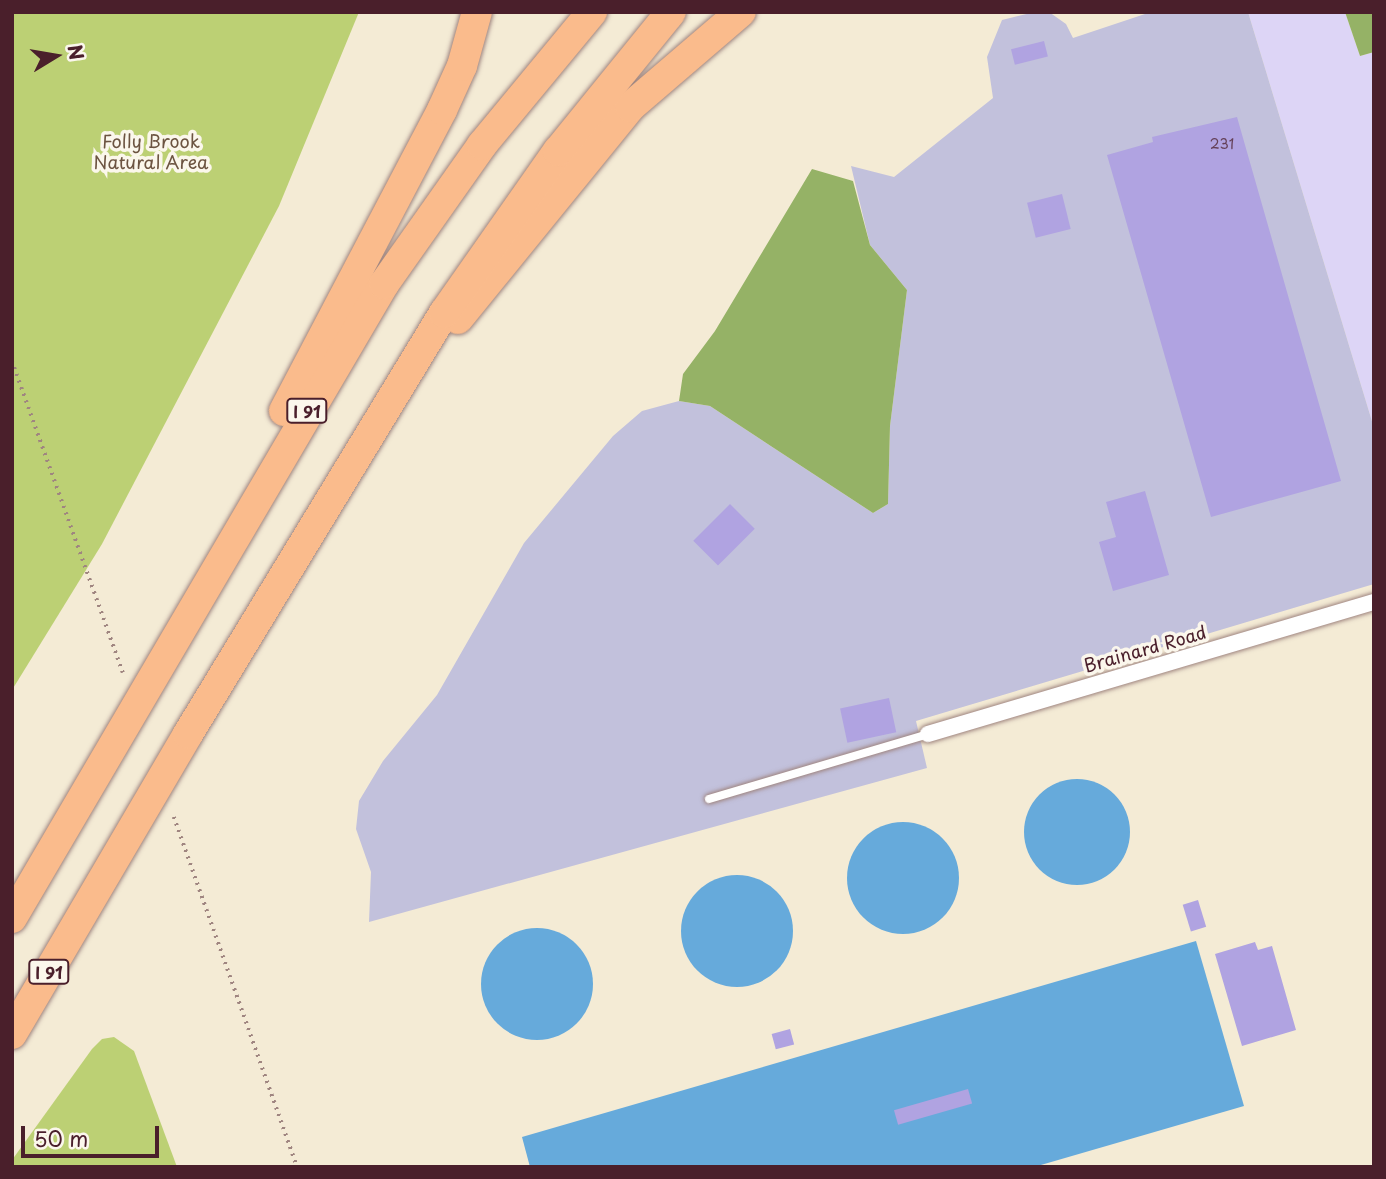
<!DOCTYPE html>
<html>
<head>
<meta charset="utf-8">
<style>
  body { margin:0 }
  #map { position:relative; width:1386px; height:1179px; overflow:hidden; background:#f4ebd5; font-family:"Playpen Sans",sans-serif }
  div>[style] { position:absolute }
  [style*='--x'] { left:calc(var(--x)*1px); top:calc(var(--y)*1px); width:calc(var(--w)*1px); rotate:calc(var(--a)*1deg) }
  .built>* { inset:0; background:#ddd5f6 }
  .industrial>* { inset:0; background:#c2c1dc }
  .green>* { inset:0; background:#bcd074 }
  .forest>* { inset:0; background:#95b266 }
  .water>* { inset:0; background:#66aadb }
  .round { border-radius:50% }
  .building>* { inset:0; background:#b0a3e1; transform-origin:0 0 }
  .path>* { height:3.5px; margin-top:-1.75px; transform-origin:0; background:repeating-linear-gradient(90deg,#9f8580 0 2px,transparent 0 7px) }
  .roads { filter:drop-shadow(0 0 2px #9f8580) drop-shadow(0 0 2px #9f8580) }
  .lane>* { height:8px; margin:-4px; padding:0 4px; transform-origin:4px; border-radius:4px; background:#fff }
  .street>* { height:16px; margin:-8px; padding:0 8px; transform-origin:8px; border-radius:8px; background:#fff }
  .highway>* { height:30px; margin:-15px; padding:0 15px; transform-origin:15px; border-radius:15px; background:#fabb8c }
  span { translate:-50% -50%; white-space:nowrap; text-align:center; line-height:1.15; -webkit-text-stroke:7px #fbf7ec; paint-order:stroke }
  .number-label { font-size:14px; color:#644058 }
  .number-label span { -webkit-text-stroke-width:0 }
  .shield-label span { padding:2px 5px; background:#fbf7ec; border:2px solid; border-radius:5px; -webkit-text-stroke-width:0 }
  .shield-label { font-size:16px; color:#4a1f2b; font-weight:700 }
  .park-label { font-size:18px; color:#6c5441 }
  .street-label { font-size:18px; color:#4a1f2b }
  .frame { position:absolute; inset:0; border:14px solid #4a1f2b; pointer-events:none }
  .north { position:absolute; left:21px; top:21px; width:70px; height:70px; -webkit-text-stroke:5px #fbf7ec; paint-order:stroke; rotate:79deg; font-size:19px; font-weight:700; line-height:28px; text-align:center; color:#4a1f2b }
  .north::after { content:''; display:block; margin:auto; width:24px; height:32px; background:#4a1f2b; clip-path:polygon(50% 0,100% 100%,50% 72%,0 100%) }
  .scale { position:absolute; left:21px; top:1126px; width:138px; height:32px; box-sizing:border-box; border:4px solid #4a1f2b; border-top:0; padding-left:9px; font-size:21px; line-height:24px; white-space:nowrap; color:#4a1f2b; -webkit-text-stroke:5px #fbf7ec; paint-order:stroke }
</style>
</head>
<body>
<div id="map">
  <div class="built">
    <div style="clip-path:polygon(1248px 12px,1345px 12px,1360px 56px,1374px 52px,1374px 428px)"></div>
  </div>
  <div class="industrial">
    <div style="clip-path:polygon(1035px 12px,1049px 12px,1066px 24px,1073px 38px,1151px 12px,1248px 12px,1374px 428px,1374px 584px,916px 721px,927px 768px,369px 922px,371px 872px,356px 829px,359px 801px,383px 761px,437px 695px,524px 543px,613px 436px,642px 411px,679px 401px,710px 406px,873px 513px,888px 504px,890px 426px,907px 290px,870px 245px,851px 166px,894px 177px,993px 98px,987px 57px,1002px 20px)"></div>
  </div>
  <div class="green">
    <div style="clip-path:polygon(12px 12px,359px 12px,279px 206px,102px 544px,12px 690px)"></div>
    <div style="clip-path:polygon(114px 1037px,134px 1051px,177px 1167px,12px 1167px,12px 1160px,92px 1049px,102px 1039px)"></div>
  </div>
  <div class="forest">
    <div style="clip-path:polygon(1345px 12px,1374px 12px,1374px 52px,1360px 56px)"></div>
    <div style="clip-path:polygon(812px 169px,853px 181px,870px 245px,907px 290px,890px 426px,888px 504px,873px 513px,710px 406px,679px 401px,683px 374px,715px 331px)"></div>
  </div>
  <div class="water">
    <div class="round" style="left:1024px;top:779px;width:106px;height:106px"></div>
    <div class="round" style="left:847px;top:822px;width:112px;height:112px"></div>
    <div class="round" style="left:681px;top:875px;width:112px;height:112px"></div>
    <div class="round" style="left:481px;top:928px;width:112px;height:112px"></div>
    <div style="clip-path:polygon(1196px 941px,1244px 1106px,1034px 1167px,530px 1167px,522px 1137px)"></div>
  </div>
  <div class="building">
    <div style="left:1044px;top:41px;width:16px;height:34px;rotate:76deg"></div>
    <div style="clip-path:polygon(1237px 117px,1341px 481px,1211px 517px,1107px 155px,1153px 142px,1152px 137px)"></div>
    <div style="left:1062px;top:194px;width:36px;height:36px;rotate:76deg"></div>
    <div style="clip-path:polygon(1145px 491px,1169px 575px,1113px 591px,1099px 542px,1116px 537px,1106px 502px)"></div>
    <div style="left:730px;top:504px;width:35px;height:52px;rotate:45deg"></div>
    <div style="left:889px;top:698px;width:35px;height:50px;rotate:78deg"></div>
    <div style="left:1198px;top:900px;width:28px;height:16px;rotate:73deg"></div>
    <div style="clip-path:polygon(1255px 942px,1258px 950px,1272px 946px,1296px 1030px,1242px 1046px,1215px 954px)"></div>
    <div style="left:790px;top:1029px;width:16px;height:19px;rotate:75deg"></div>
    <div style="left:968px;top:1089px;width:15px;height:77px;rotate:74deg"></div>
  </div>
  <div class="path">
    <div style="--x:12;--y:361;--w:331;--a:70.4"></div>
    <div style="--x:174;--y:817;--w:371;--a:70.6"></div>
  </div>
  <div class="roads">
    <div class="lane">
      <div style="--x:709;--y:799;--w:228;--a:-16.5"></div>
    </div>
    <div class="street">
      <div style="--x:928;--y:734;--w:465;--a:-16.5"></div>
    </div>
    <div class="highway">
      <div style="--x:458;--y:319;--w:273;--a:-50.9"></div>
      <div style="--x:630;--y:107;--w:146;--a:-40.6"></div>
      <div style="--x:284;--y:411;--w:340;--a:-62.3"></div>
      <div style="--x:442;--y:110;--w:48;--a:-65.6"></div>
      <div style="--x:462;--y:66;--w:56;--a:-74.5"></div>
      <div style="--x:12;--y:918;--w:735;--a:-59.6"></div>
      <div style="--x:384;--y:284;--w:170;--a:-54.8"></div>
      <div style="--x:482;--y:145;--w:173;--a:-50.4"></div>
      <div style="--x:12;--y:1034;--w:348;--a:-59.6"></div>
      <div style="--x:188;--y:734;--w:493;--a:-58.7"></div>
      <div style="--x:444;--y:313;--w:198;--a:-54.9"></div>
      <div style="--x:558;--y:151;--w:179;--a:-50.9"></div>
    </div>
  </div>
  <div class="number-label">
    <span style="left:1222px;top:144px">231</span>
  </div>
  <div class="shield-label">
    <span style="left:307px;top:411px">I 91</span>
    <span style="left:49px;top:972px">I 91</span>
  </div>
  <div class="park-label">
    <span style="left:151px;top:152px">Folly Brook<br>Natural Area</span>
  </div>
  <div class="street-label">
    <span style="left:1145px;top:649px;rotate:-16deg">Brainard Road</span>
  </div>
  <div class="frame"></div>
  <div class="north">N</div>
  <div class="scale">50 m</div>
</div>
</body>
</html>
